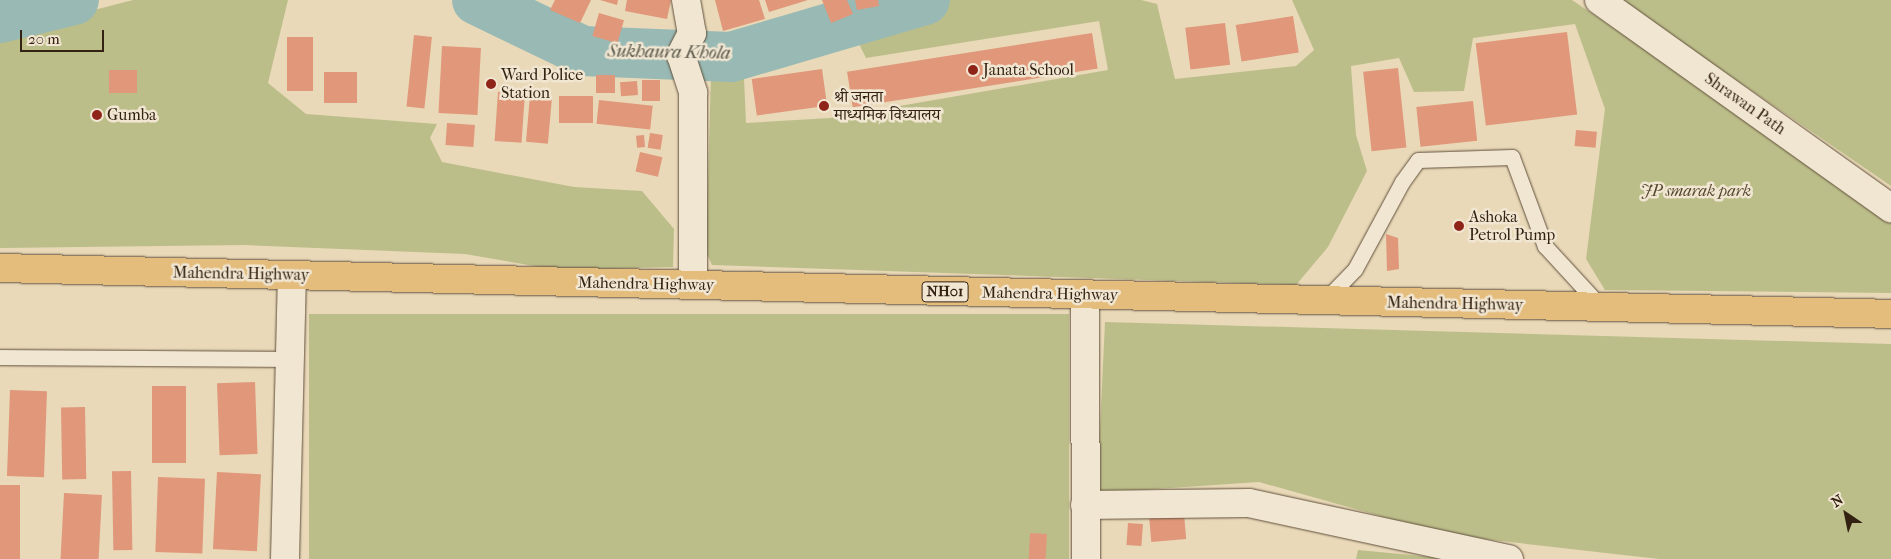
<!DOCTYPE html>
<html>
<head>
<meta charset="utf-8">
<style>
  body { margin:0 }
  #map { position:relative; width:1891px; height:559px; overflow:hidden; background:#e9d9b8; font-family:"IM FELL French Canon","Noto Serif Devanagari",serif }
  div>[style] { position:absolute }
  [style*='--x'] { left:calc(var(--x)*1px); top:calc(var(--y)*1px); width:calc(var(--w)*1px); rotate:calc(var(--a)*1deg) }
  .green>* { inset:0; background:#bcbe8a; transform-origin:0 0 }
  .river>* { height:50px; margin:-25px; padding:0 25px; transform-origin:25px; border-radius:25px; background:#98b9b4 }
  .building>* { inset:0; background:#e0977a; transform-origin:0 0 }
  .roads { filter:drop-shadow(0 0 1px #604f3c) drop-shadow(0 0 1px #604f3c) }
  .service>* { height:15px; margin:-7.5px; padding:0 7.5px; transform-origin:7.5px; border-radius:7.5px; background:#f1e6d1 }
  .minor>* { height:28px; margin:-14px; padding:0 14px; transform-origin:14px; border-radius:14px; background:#f1e6d1 }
  .tertiary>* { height:28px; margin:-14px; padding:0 14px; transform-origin:14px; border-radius:14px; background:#f1e6d1 }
  .trunk>* { height:28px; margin:-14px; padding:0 14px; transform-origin:14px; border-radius:14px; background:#e4bc7c }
  .dots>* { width:14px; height:14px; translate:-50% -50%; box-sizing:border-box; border:2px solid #f1e6d1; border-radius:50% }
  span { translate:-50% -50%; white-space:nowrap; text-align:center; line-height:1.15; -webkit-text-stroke:5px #f1e6d1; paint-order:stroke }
  .shield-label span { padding:1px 4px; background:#f1e6d1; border:1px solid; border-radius:4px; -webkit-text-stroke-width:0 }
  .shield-label { font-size:15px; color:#332112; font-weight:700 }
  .poi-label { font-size:16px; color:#332112 }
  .left { translate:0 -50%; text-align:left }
  .street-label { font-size:16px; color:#332112 }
  .park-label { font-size:16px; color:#554830; font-style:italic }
  .water-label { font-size:18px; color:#514f43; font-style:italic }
  .north { position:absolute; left:1821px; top:489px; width:50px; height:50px; -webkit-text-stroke:4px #f1e6d1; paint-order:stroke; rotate:326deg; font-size:14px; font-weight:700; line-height:20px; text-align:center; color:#332112 }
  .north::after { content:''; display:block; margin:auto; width:18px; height:22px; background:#332112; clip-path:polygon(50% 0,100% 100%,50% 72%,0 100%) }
  .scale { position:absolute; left:20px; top:30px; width:84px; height:22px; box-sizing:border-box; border:2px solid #332112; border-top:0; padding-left:6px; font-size:15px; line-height:18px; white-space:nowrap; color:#332112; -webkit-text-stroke:4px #f1e6d1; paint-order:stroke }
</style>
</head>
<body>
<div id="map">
  <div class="green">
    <div style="clip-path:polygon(133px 0,288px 0,268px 83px,306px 114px,437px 124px,430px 138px,442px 162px,574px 187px,642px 191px,674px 229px,673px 267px,557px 270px,465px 254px,244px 245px,0 248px,0 34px)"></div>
    <div style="clip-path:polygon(948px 0,1141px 0,1157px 4px,1175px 79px,1296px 66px,1314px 50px,1292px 0,1572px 0,1891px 215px,1891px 293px,1605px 290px,1586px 259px,1605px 109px,1575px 24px,1473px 38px,1464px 91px,1414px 92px,1399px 58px,1351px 66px,1356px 135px,1367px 171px,1328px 247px,1296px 285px,712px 265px,706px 252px,711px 75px,744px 78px,746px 123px,830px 118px,1108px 70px,1099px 21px,866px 58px,857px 40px)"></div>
    <div style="clip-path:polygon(1618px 0,1891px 0,1891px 186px,1675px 38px)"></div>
    <div style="left:1069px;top:314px;width:245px;height:760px;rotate:90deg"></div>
    <div style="clip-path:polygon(1105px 322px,1891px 344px,1891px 559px,1659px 559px,1448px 535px,1259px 482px,1097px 493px)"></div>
    <div style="clip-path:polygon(1358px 550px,1453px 559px,1356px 559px)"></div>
  </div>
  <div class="river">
    <div style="--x:477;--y:0;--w:118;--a:25.7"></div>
    <div style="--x:583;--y:51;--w:148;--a:2.3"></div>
    <div style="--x:731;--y:57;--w:202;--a:-16.4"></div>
    <div style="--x:0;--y:18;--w:76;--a:-13.7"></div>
  </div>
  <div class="building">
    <div style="clip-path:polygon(555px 0,591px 0,580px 23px,550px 10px)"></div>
    <div style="clip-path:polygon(600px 0,618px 0,617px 5px)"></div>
    <div style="clip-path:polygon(627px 0,671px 0,667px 19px,625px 11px)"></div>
    <div style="clip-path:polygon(715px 0,759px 0,765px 19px,723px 31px)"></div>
    <div style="clip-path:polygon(765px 0,808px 0,769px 12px)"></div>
    <div style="clip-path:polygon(822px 0,847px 0,853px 14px,831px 23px)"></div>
    <div style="clip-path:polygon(855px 0,878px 0,879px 6px,857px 10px)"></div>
    <div style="left:599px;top:13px;width:26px;height:24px;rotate:16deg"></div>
    <div style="left:1293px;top:16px;width:37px;height:58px;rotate:81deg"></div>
    <div style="left:1225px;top:23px;width:42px;height:40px;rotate:83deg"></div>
    <div style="left:1567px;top:32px;width:83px;height:92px;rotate:83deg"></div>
    <div style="left:1092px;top:33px;width:36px;height:248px;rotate:81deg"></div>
    <div style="left:414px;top:35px;width:18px;height:72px;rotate:6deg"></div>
    <div style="left:287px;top:37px;width:26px;height:54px"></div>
    <div style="left:442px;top:46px;width:39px;height:67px;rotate:3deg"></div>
    <div style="left:1398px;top:68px;width:80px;height:35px;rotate:84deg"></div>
    <div style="left:822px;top:69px;width:37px;height:71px;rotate:82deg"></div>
    <div style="left:109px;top:70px;width:28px;height:23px"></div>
    <div style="left:324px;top:72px;width:33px;height:31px"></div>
    <div style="left:596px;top:75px;width:19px;height:18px"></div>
    <div style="left:642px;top:80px;width:18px;height:21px"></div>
    <div style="left:637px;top:81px;width:14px;height:17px;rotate:86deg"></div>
    <div style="left:498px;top:92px;width:27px;height:49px;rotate:4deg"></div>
    <div style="left:530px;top:96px;width:22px;height:46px;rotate:5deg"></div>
    <div style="left:559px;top:96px;width:34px;height:27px"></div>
    <div style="left:599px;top:100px;width:54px;height:24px;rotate:6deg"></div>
    <div style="left:1473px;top:101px;width:40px;height:57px;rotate:84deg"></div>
    <div style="left:447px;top:123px;width:28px;height:22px;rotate:4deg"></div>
    <div style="left:1576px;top:130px;width:21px;height:16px;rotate:5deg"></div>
    <div style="left:650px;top:133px;width:13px;height:15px;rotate:9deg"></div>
    <div style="left:644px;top:135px;width:12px;height:8px;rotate:85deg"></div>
    <div style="left:640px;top:152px;width:23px;height:20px;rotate:13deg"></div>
    <div style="clip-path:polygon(1386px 234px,1398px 238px,1399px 269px,1387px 271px)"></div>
    <div style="left:255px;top:382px;width:72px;height:38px;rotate:88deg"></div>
    <div style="left:152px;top:386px;width:34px;height:77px"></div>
    <div style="left:10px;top:390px;width:37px;height:86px;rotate:2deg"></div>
    <div style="left:85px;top:407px;width:72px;height:24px;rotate:89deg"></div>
    <div style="left:131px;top:471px;width:79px;height:19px;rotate:89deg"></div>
    <div style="left:217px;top:472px;width:44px;height:77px;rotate:3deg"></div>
    <div style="left:158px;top:477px;width:47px;height:75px;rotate:2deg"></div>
    <div style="left:0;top:485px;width:20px;height:74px"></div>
    <div style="left:64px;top:493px;width:38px;height:66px;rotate:3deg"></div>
    <div style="left:1184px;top:514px;width:25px;height:35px;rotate:85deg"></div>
    <div style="left:1128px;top:523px;width:15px;height:22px;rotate:4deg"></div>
    <div style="left:1030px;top:533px;width:17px;height:26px;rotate:3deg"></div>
  </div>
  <div class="roads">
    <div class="service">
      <div style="--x:1325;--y:300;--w:43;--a:-45.9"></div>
      <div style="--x:1355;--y:269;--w:99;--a:-61.6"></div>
      <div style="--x:1402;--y:182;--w:27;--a:-54"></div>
      <div style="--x:1418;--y:160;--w:94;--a:-1.8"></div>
      <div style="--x:1512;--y:157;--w:95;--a:69.7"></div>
      <div style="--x:1545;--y:246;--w:83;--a:47.4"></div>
      <div style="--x:0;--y:357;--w:290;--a:0.4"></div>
    </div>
    <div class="minor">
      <div style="--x:686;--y:0;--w:34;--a:80"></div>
      <div style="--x:692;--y:33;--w:25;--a:117"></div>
      <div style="--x:681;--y:55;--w:40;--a:72"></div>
      <div style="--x:693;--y:93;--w:192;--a:90"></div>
      <div style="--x:1085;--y:295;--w:264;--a:89.8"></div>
      <div style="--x:1085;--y:505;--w:164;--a:-0.7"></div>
      <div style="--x:1249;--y:503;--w:266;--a:12.2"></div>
      <div style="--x:285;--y:559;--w:283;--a:-88.6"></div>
    </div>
    <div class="tertiary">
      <div style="--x:1599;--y:0;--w:359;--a:35.5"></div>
    </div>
    <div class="trunk">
      <div style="--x:0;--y:268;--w:1892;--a:1.39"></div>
    </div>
  </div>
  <div class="dots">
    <div style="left:973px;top:70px;background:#8f2418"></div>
    <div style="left:491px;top:84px;background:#8f2418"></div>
    <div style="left:824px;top:106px;background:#8f2418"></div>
    <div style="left:97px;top:115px;background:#8f2418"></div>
    <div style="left:1459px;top:226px;background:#8f2418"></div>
  </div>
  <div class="shield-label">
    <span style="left:945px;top:292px">NH01</span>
  </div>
  <div class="poi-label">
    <span class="left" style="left:983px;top:70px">Janata School</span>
    <span class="left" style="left:501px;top:84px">Ward Police<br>Station</span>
    <span class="left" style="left:834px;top:106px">श्री जनता<br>माध्यमिक विध्यालय</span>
    <span class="left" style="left:107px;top:115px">Gumba</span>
    <span class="left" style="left:1469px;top:226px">Ashoka<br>Petrol Pump</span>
  </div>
  <div class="street-label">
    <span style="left:1745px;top:104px;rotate:35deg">Shrawan Path</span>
    <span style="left:241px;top:274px;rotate:1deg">Mahendra Highway</span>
    <span style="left:646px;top:284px;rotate:1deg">Mahendra Highway</span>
    <span style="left:1050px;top:294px;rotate:1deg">Mahendra Highway</span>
    <span style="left:1455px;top:304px;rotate:1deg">Mahendra Highway</span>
  </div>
  <div class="park-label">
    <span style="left:1696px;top:191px">JP smarak park</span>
  </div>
  <div class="water-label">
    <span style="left:669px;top:53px;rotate:1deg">Sukhaura Khola</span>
  </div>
  <div class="north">N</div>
  <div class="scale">20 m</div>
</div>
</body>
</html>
